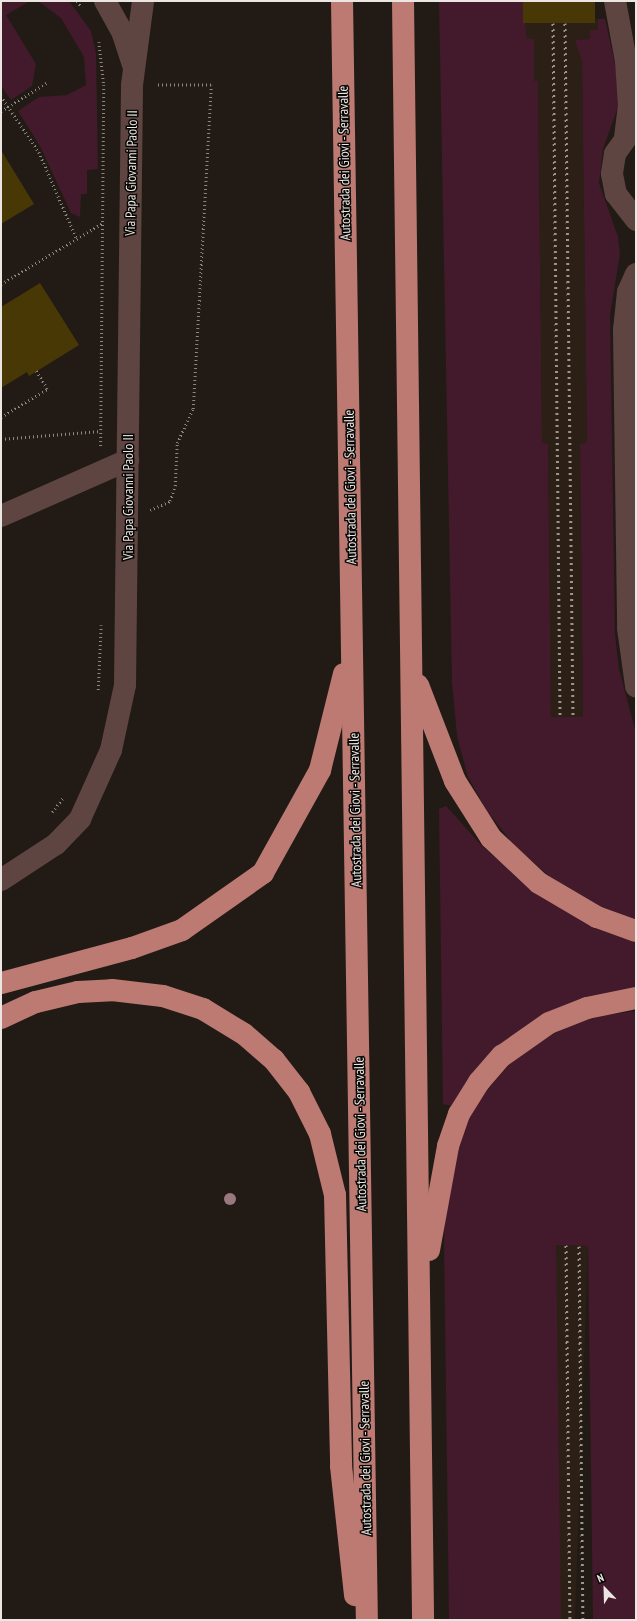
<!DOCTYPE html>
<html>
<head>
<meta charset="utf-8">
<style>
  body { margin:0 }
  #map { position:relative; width:637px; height:1621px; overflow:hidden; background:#221b15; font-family:"PT Sans Narrow",sans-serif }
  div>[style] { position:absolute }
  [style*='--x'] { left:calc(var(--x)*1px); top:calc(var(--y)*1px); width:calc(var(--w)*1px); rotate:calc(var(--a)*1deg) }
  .built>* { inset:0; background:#2c2016; transform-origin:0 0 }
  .green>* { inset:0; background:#421a2b }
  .building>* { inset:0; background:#483806; transform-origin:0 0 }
  .path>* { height:2.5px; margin-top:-1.25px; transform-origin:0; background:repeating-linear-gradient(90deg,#8c8681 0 1px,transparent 0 4px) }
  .street>* { height:22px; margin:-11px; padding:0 11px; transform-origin:11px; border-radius:11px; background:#5f4541 }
  .highway>* { height:22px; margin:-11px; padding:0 11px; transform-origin:11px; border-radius:11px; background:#bc7a72 }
  .rail>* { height:3px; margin-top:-1.5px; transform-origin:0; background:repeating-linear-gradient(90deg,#9b9590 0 2px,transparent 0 6px) }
  .trees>* { width:12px; height:12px; margin:-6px; border-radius:50%; background:#9a7880 }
  span { translate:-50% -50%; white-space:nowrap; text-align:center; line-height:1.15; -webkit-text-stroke:3px #090705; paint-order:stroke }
  .street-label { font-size:14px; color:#ebe6e2 }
  .frame { position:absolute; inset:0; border:2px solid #ebe6e2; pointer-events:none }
  .north { position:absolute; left:585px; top:1569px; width:40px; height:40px; -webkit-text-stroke:3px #090705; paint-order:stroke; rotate:337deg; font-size:11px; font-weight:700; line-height:16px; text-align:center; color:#ebe6e2 }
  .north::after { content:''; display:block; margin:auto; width:14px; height:18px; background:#ebe6e2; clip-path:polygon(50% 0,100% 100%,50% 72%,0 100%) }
</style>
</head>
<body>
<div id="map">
  <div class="built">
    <div style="clip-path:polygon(523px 1px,598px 19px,598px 30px,591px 39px,576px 40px,582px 61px,587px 444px,580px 444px,583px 717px,551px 717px,548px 444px,542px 444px,538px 81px,534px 81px,534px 39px,527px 39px)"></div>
    <div style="left:556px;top:1245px;width:32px;height:375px;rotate:2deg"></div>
  </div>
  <div class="green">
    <div style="clip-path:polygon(1px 1px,30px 1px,6px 15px,36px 64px,32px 86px,11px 100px,1px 86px)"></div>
    <div style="clip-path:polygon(38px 1px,69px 1px,91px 31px,96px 53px,98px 169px,87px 170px,87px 194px,81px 194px,80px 217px,71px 213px,40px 146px,18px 111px,39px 97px,67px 95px,86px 85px,84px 57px,61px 18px)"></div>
    <div style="clip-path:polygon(439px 1px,523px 1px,527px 39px,534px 39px,534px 81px,538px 81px,542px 443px,548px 444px,551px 717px,583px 717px,580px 444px,587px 443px,582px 61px,575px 40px,590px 39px,590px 30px,598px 30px,598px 19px,605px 19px,618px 78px,620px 101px,603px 149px,599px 183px,618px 237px,620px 254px,610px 315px,615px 635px,619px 669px,636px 733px,636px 919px,592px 904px,548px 875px,514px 845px,487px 811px,468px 777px,457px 736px,452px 682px)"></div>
    <div style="clip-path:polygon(446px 806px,483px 847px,545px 899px,598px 929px,636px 943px,636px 989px,584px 999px,452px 1106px,443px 1104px,439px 809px)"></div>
    <div style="clip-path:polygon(636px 1011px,636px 1620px,593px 1620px,588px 1246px,556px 1245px,561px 1620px,449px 1620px,444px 1241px,446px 1195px,462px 1133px,476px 1102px,519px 1054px,567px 1026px,604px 1015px)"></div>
  </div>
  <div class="building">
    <div style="left:523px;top:1px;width:72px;height:22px"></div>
    <div style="clip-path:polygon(1px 150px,34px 204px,1px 224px)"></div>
    <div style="clip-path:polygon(40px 283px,79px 345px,29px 376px,27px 372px,1px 388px,1px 307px)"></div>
  </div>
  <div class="path">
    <div style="--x:77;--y:1;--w:8;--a:50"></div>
    <div style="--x:99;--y:42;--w:43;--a:83.4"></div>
    <div style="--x:104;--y:85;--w:361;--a:90.5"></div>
    <div style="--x:1;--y:96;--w:68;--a:55.8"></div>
    <div style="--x:39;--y:152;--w:93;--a:66.5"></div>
    <div style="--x:1;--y:111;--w:55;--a:-31.7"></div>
    <div style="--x:1;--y:284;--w:119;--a:-30.9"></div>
    <div style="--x:1;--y:417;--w:54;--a:-31.3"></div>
    <div style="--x:47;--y:389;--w:21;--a:-121"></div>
    <div style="--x:1;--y:439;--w:100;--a:-4.6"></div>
    <div style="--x:150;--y:510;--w:22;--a:-24"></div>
    <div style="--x:170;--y:501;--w:16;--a:-72"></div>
    <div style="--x:175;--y:486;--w:43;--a:-87.3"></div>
    <div style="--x:177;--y:443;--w:38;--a:-65"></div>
    <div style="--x:193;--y:409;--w:324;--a:-86.8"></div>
    <div style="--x:211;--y:85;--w:56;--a:180"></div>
    <div style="--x:98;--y:690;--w:65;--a:-87.4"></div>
    <div style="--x:52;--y:812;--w:18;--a:-52"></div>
  </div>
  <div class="street">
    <div style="--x:105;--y:1;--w:38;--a:61"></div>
    <div style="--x:123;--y:34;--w:33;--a:72"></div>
    <div style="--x:615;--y:1;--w:61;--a:79.6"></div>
    <div style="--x:626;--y:61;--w:44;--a:86.1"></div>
    <div style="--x:629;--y:105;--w:31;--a:97"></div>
    <div style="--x:635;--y:126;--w:34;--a:126"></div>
    <div style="--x:615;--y:154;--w:20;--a:99"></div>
    <div style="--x:612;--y:174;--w:20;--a:79"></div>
    <div style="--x:616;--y:194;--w:33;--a:52"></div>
    <div style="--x:636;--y:274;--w:20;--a:114"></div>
    <div style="--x:628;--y:292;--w:38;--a:96"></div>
    <div style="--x:624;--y:330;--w:298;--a:89.2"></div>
    <div style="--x:628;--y:628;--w:59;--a:82.1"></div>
    <div style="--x:1;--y:516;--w:139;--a:-23.8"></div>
    <div style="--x:1;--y:880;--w:66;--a:-33.2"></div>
    <div style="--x:56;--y:844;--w:35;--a:-46"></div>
    <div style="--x:80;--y:819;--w:76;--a:-65.8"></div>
    <div style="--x:111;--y:750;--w:66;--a:-77.8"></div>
    <div style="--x:125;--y:685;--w:600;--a:-89.33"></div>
    <div style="--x:132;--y:85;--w:85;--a:-82.5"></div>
  </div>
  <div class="highway">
    <div style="--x:342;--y:1;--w:1619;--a:89.12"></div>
    <div style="--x:403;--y:1;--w:1619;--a:89.29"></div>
    <div style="--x:418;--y:685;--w:103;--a:68.9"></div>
    <div style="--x:455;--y:781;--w:67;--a:57.7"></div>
    <div style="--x:491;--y:838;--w:66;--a:43.2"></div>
    <div style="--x:539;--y:883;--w:67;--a:30.4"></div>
    <div style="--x:597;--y:917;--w:41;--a:19.7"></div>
    <div style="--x:1;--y:983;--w:136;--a:-15"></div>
    <div style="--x:132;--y:948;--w:53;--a:-19.8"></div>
    <div style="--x:182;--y:930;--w:99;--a:-35.1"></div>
    <div style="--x:263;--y:873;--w:118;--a:-61"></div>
    <div style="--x:320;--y:770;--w:99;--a:-76"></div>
    <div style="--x:1;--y:1018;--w:38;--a:-25"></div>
    <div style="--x:36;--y:1002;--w:43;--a:-13.4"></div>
    <div style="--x:78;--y:992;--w:34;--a:-3"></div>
    <div style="--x:112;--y:990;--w:51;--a:6.7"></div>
    <div style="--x:163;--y:996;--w:42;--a:18"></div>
    <div style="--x:203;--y:1009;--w:48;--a:31.4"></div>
    <div style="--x:244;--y:1034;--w:40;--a:41"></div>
    <div style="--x:274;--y:1060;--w:41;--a:52"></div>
    <div style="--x:299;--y:1092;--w:47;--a:63.4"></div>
    <div style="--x:320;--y:1134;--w:63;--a:76.2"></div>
    <div style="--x:335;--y:1195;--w:271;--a:88.7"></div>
    <div style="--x:341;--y:1466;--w:130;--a:83.8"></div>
    <div style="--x:429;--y:1250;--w:106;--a:-79.6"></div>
    <div style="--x:448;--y:1146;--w:34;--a:-71"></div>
    <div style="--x:459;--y:1114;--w:38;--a:-58"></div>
    <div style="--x:479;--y:1082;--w:35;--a:-49"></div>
    <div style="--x:502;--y:1056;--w:57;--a:-35.1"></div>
    <div style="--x:549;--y:1023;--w:41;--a:-21.5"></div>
    <div style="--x:587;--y:1008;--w:50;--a:-11.5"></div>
  </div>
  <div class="rail">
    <div style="--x:553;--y:23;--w:694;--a:89.42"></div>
    <div style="--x:565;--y:23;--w:694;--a:89.34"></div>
    <div style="--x:566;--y:1245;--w:375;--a:89.4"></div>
    <div style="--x:579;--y:1246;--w:374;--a:89.4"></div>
  </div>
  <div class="trees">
    <div style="left:230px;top:1199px"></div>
  </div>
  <div class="street-label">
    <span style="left:344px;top:163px;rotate:-91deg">Autostrada dei Giovi - Serravalle</span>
    <span style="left:131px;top:173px;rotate:-89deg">Via Papa Giovanni Paolo II</span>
    <span style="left:350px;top:487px;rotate:-91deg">Autostrada dei Giovi - Serravalle</span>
    <span style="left:128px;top:497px;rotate:-90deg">Via Papa Giovanni Paolo II</span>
    <span style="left:355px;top:810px;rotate:-91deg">Autostrada dei Giovi - Serravalle</span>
    <span style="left:360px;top:1134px;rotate:-91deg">Autostrada dei Giovi - Serravalle</span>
    <span style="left:365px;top:1458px;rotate:-91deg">Autostrada dei Giovi - Serravalle</span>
  </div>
  <div class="frame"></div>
  <div class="north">N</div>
</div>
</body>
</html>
